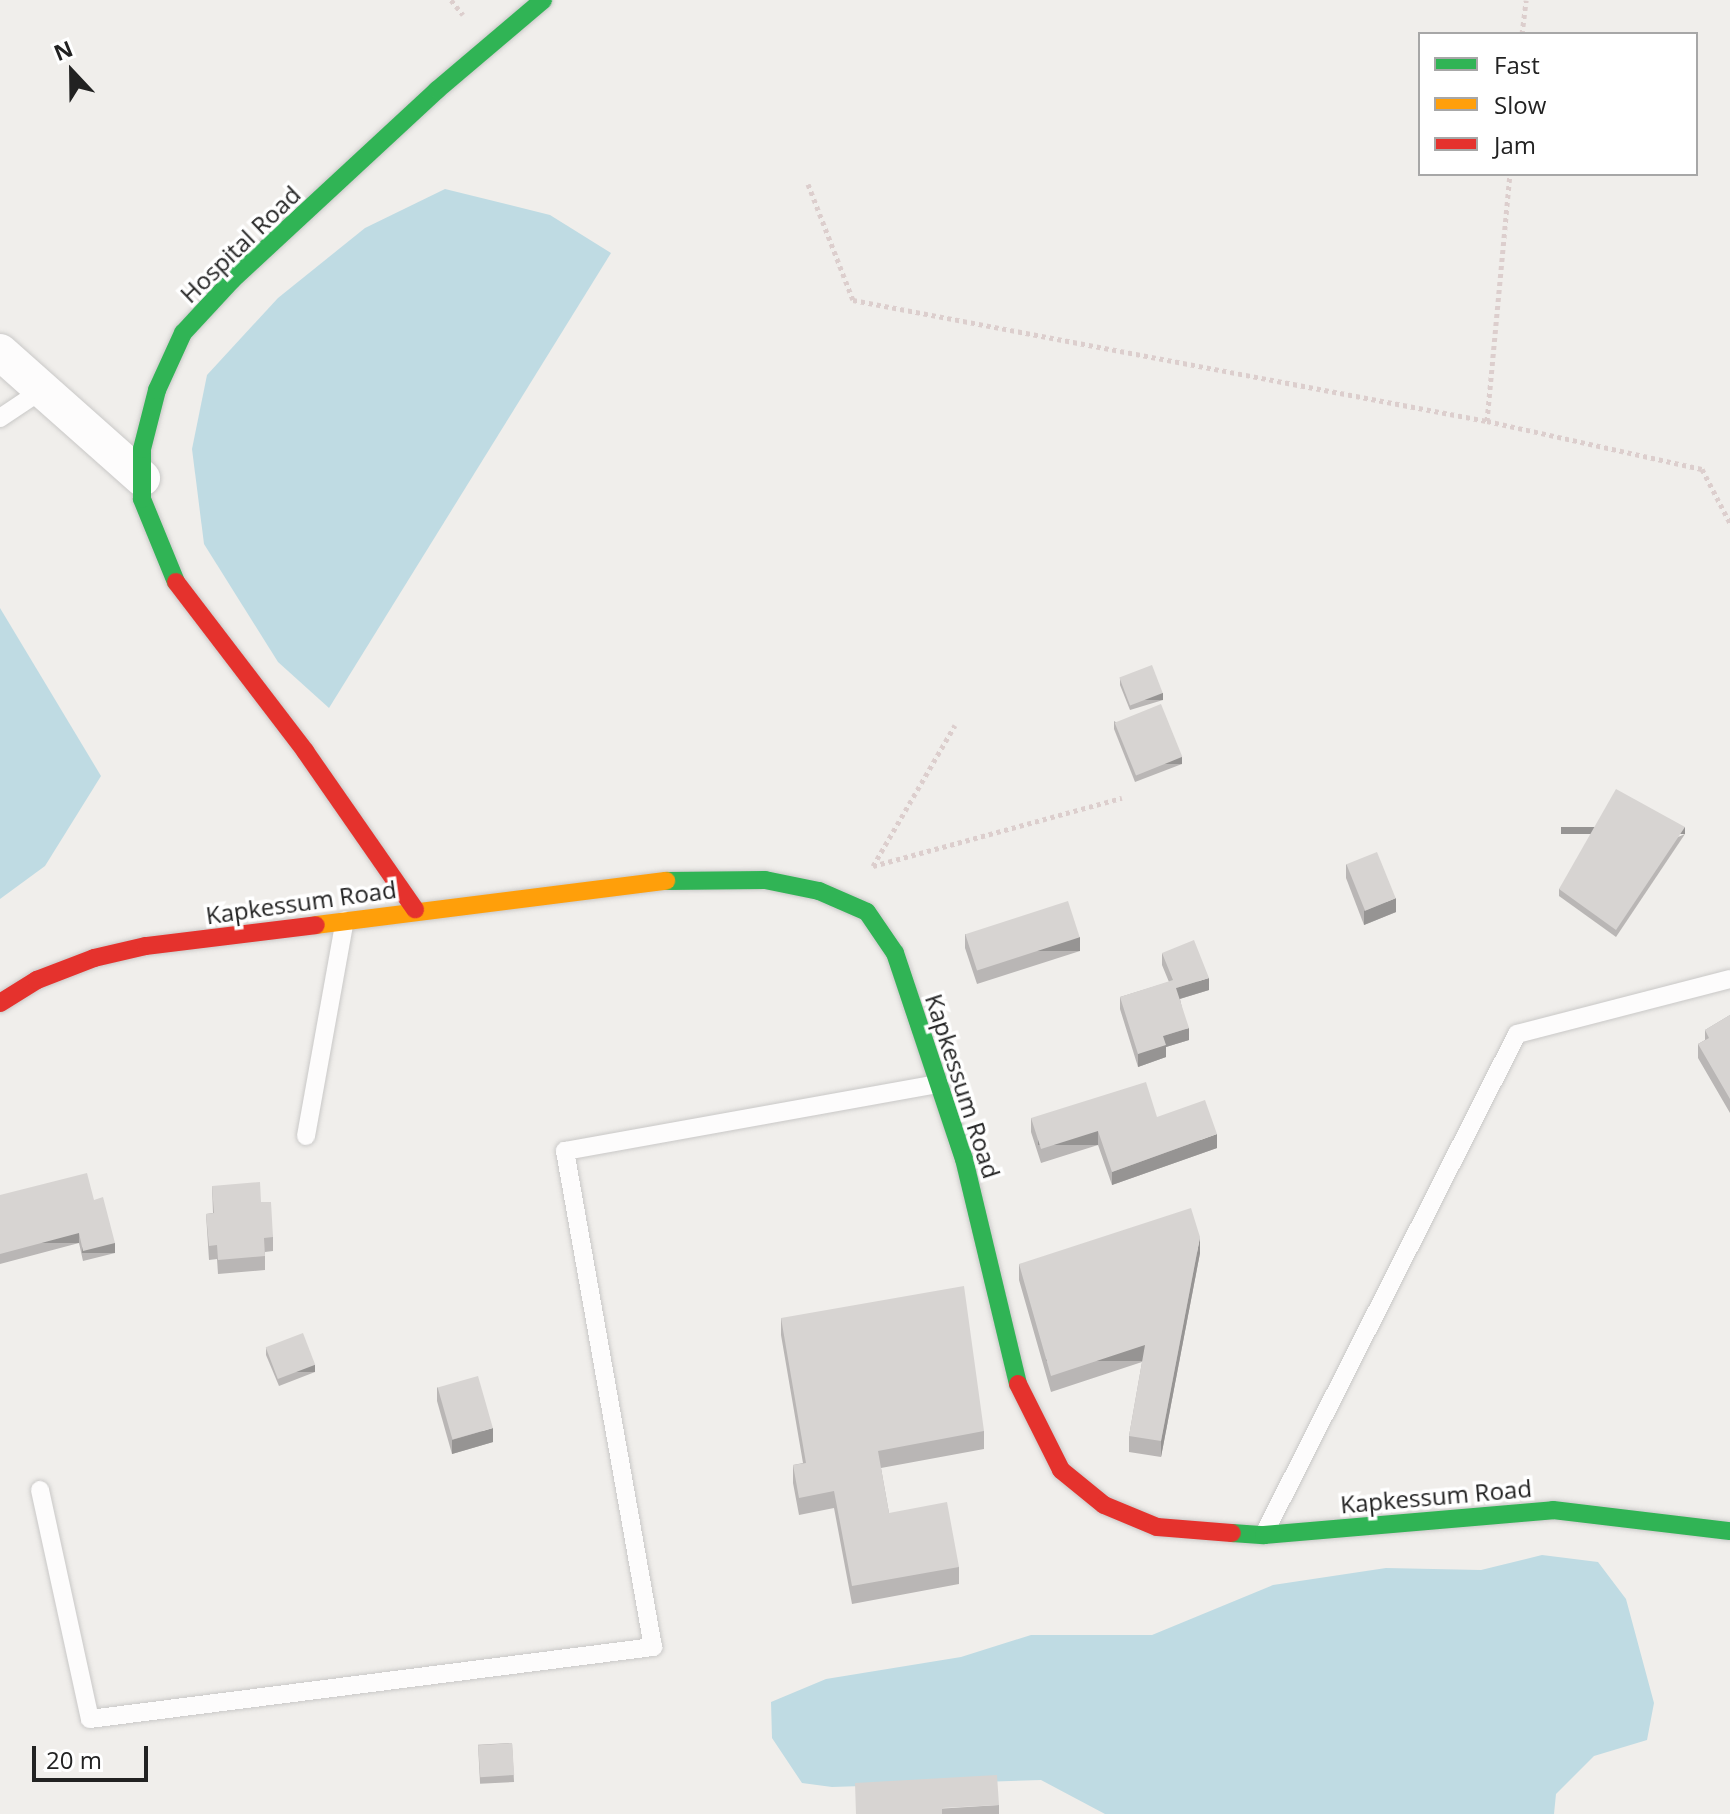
<!DOCTYPE html>
<html>
<head>
<meta charset="utf-8">
<style>
  body { margin:0 }
  #map { position:relative; width:1730px; height:1814px; overflow:hidden; background:#f0eeeb; font-family:"Open Sans",sans-serif }
  div>[style] { position:absolute }
  [style*='--x'] { left:calc(var(--x)*1px); top:calc(var(--y)*1px); width:calc(var(--w)*1px); rotate:calc(var(--a)*1deg) }
  .water>* { inset:0; background:#bfdbe3 }
  .path>* { height:5px; margin-top:-2.5px; transform-origin:0; background:repeating-linear-gradient(90deg,#dccecd 0 4px,transparent 0 8px) }
  .roads { filter:drop-shadow(0 0 2px #c9c8c7) drop-shadow(0 0 2px #c9c8c7) }
  .lane>* { height:18px; margin:-9px; padding:0 9px; transform-origin:9px; border-radius:9px; background:#fdfcfc }
  .street>* { height:36px; margin:-18px; padding:0 18px; transform-origin:18px; border-radius:18px; background:#fdfcfc }
  .fast>* { height:18px; margin:-9px; padding:0 9px; transform-origin:9px; border-radius:9px; background:#30b455 }
  .slow>* { height:18px; margin:-9px; padding:0 9px; transform-origin:9px; border-radius:9px; background:#ff9f0a }
  .jam>* { height:18px; margin:-9px; padding:0 9px; transform-origin:9px; border-radius:9px; background:#e5322d }
  .wall>* { inset:0; background:#b9b6b5; transform-origin:0 0 }
  .shaded-wall>* { inset:0; background:#969493; transform-origin:0 0 }
  .building>* { inset:0; background:#d7d4d2; transform-origin:0 0 }
  span { translate:-50% -50%; white-space:nowrap; text-align:center; line-height:1.15; -webkit-text-stroke:7px #fff; paint-order:stroke }
  .street-label { font-size:24px; color:#222 }
  .legend { position:absolute; left:1418px; top:32px; width:280px; height:144px; box-sizing:border-box; background:#fff; border:2px solid #a7a7a7; margin:0; padding:10px 14px; list-style:none; font-size:24px; color:#222 }
  .legend li { display:flex; align-items:center; gap:16px; height:40px }
  .legend b { width:40px; border:2px solid #a7a7a7 }
  .north { position:absolute; left:32px; top:32px; width:80px; height:80px; -webkit-text-stroke:6px #fff; paint-order:stroke; rotate:338deg; font-size:22px; font-weight:700; line-height:32px; text-align:center; color:#222 }
  .north::after { content:''; display:block; margin:auto; width:28px; height:36px; background:#222; clip-path:polygon(50% 0,100% 100%,50% 72%,0 100%) }
  .scale { position:absolute; left:32px; top:1746px; width:116px; height:36px; box-sizing:border-box; border:4px solid #222; border-top:0; padding-left:10px; font-size:24px; line-height:28px; white-space:nowrap; color:#222; -webkit-text-stroke:6px #fff; paint-order:stroke }
</style>
</head>
<body>
<div id="map">
  <div class="water">
    <div style="clip-path:polygon(445px 189px,550px 215px,611px 253px,329px 708px,278px 662px,204px 544px,192px 449px,207px 375px,278px 298px,365px 228px)"></div>
    <div style="clip-path:polygon(0 608px,101px 776px,45px 866px,0 899px)"></div>
    <div style="clip-path:polygon(1542px 1555px,1598px 1562px,1626px 1599px,1654px 1703px,1647px 1740px,1594px 1756px,1556px 1794px,1554px 1814px,1105px 1814px,1041px 1780px,832px 1787px,802px 1783px,772px 1738px,771px 1702px,826px 1679px,961px 1657px,1031px 1635px,1152px 1635px,1273px 1585px,1386px 1568px,1481px 1570px)"></div>
  </div>
  <div class="path">
    <div style="--x:451;--y:0;--w:19;--a:51"></div>
    <div style="--x:1522;--y:34;--w:34;--a:-83"></div>
    <div style="--x:808;--y:184;--w:124;--a:68.8"></div>
    <div style="--x:853;--y:300;--w:645;--a:10.81"></div>
    <div style="--x:1487;--y:421;--w:220;--a:12.6"></div>
    <div style="--x:1702;--y:469;--w:61;--a:62.6"></div>
    <div style="--x:1487;--y:421;--w:248;--a:-84.7"></div>
    <div style="--x:873;--y:866;--w:258;--a:-15.3"></div>
    <div style="--x:873;--y:866;--w:163;--a:-59.8"></div>
  </div>
  <div class="roads">
    <div class="lane">
      <div style="--x:0;--y:418;--w:50;--a:-33.7"></div>
      <div style="--x:306;--y:1136;--w:219;--a:-79.8"></div>
      <div style="--x:40;--y:1490;--w:234;--a:77.7"></div>
      <div style="--x:90;--y:1719;--w:568;--a:-7.29"></div>
      <div style="--x:653;--y:1647;--w:504;--a:-100.06"></div>
      <div style="--x:565;--y:1151;--w:380;--a:-10.2"></div>
      <div style="--x:1265;--y:1532;--w:558;--a:-63.16"></div>
      <div style="--x:1517;--y:1034;--w:220;--a:-14.5"></div>
    </div>
    <div class="street">
      <div style="--x:0;--y:352;--w:190;--a:41.6"></div>
    </div>
    <div class="fast">
      <div style="--x:176;--y:582;--w:90;--a:-112.3"></div>
      <div style="--x:142;--y:499;--w:50;--a:-90"></div>
      <div style="--x:142;--y:449;--w:61;--a:-75.7"></div>
      <div style="--x:157;--y:390;--w:63;--a:-65.5"></div>
      <div style="--x:183;--y:333;--w:72;--a:-47.2"></div>
      <div style="--x:232;--y:280;--w:280;--a:-42.8"></div>
      <div style="--x:437;--y:90;--w:139;--a:-40.3"></div>
      <div style="--x:666;--y:881;--w:99;--a:-0.6"></div>
      <div style="--x:765;--y:880;--w:55;--a:11.5"></div>
      <div style="--x:819;--y:891;--w:52;--a:23.6"></div>
      <div style="--x:867;--y:912;--w:50;--a:55.7"></div>
      <div style="--x:895;--y:953;--w:217;--a:71.5"></div>
      <div style="--x:964;--y:1159;--w:231;--a:76.5"></div>
      <div style="--x:1232;--y:1533;--w:32;--a:4"></div>
      <div style="--x:1264;--y:1535;--w:290;--a:-4.9"></div>
      <div style="--x:1553;--y:1510;--w:178;--a:6.8"></div>
    </div>
    <div class="slow">
      <div style="--x:316;--y:925;--w:353;--a:-7.2"></div>
    </div>
    <div class="jam">
      <div style="--x:176;--y:582;--w:213;--a:52.6"></div>
      <div style="--x:305;--y:751;--w:193;--a:55.2"></div>
      <div style="--x:0;--y:1003;--w:44;--a:-31.9"></div>
      <div style="--x:37;--y:980;--w:61;--a:-21.1"></div>
      <div style="--x:94;--y:958;--w:53;--a:-13"></div>
      <div style="--x:146;--y:946;--w:171;--a:-7"></div>
      <div style="--x:1018;--y:1384;--w:96;--a:63.4"></div>
      <div style="--x:1061;--y:1470;--w:55;--a:39.1"></div>
      <div style="--x:1104;--y:1505;--w:57;--a:22.5"></div>
      <div style="--x:1157;--y:1527;--w:75;--a:4.6"></div>
    </div>
  </div>
  <div class="wall">
    <div style="clip-path:polygon(1120px 678px,1163px 700px,1130px 710px,1120px 685px)"></div>
    <div style="clip-path:polygon(1114px 721px,1182px 764px,1135px 782px,1114px 729px)"></div>
    <div style="clip-path:polygon(1685px 834px,1616px 937px,1559px 896px,1559px 889px)"></div>
    <div style="clip-path:polygon(1346px 864px,1396px 912px,1364px 925px,1346px 878px)"></div>
    <div style="clip-path:polygon(965px 934px,1080px 951px,977px 984px,965px 948px)"></div>
    <div style="clip-path:polygon(1162px 953px,1209px 990px,1180px 999px,1189px 1040px,1166px 1047px,1166px 1057px,1138px 1067px,1120px 1009px,1120px 997px,1169px 982px,1162px 965px)"></div>
    <div style="clip-path:polygon(1730px 1015px,1730px 1113px,1698px 1058px,1698px 1044px,1705px 1040px,1705px 1030px)"></div>
    <div style="clip-path:polygon(1157px 1117px,1217px 1148px,1112px 1185px,1098px 1145px,1041px 1163px,1031px 1132px,1031px 1118px)"></div>
    <div style="clip-path:polygon(212px 1186px,261px 1202px,273px 1237px,273px 1251px,265px 1252px,265px 1270px,218px 1274px,217px 1259px,209px 1260px,206px 1214px,213px 1213px)"></div>
    <div style="clip-path:polygon(0 1195px,94px 1200px,115px 1253px,83px 1261px,79px 1243px,0 1264px)"></div>
    <div style="clip-path:polygon(1200px 1253px,1161px 1457px,1129px 1452px,1129px 1436px,1142px 1362px,1051px 1392px,1019px 1280px,1019px 1264px)"></div>
    <div style="clip-path:polygon(781px 1318px,984px 1431px,984px 1449px,881px 1468px,889px 1513px,959px 1567px,959px 1584px,852px 1604px,834px 1508px,799px 1515px,793px 1483px,793px 1465px,803px 1463px,781px 1335px)"></div>
    <div style="clip-path:polygon(266px 1347px,315px 1372px,279px 1386px,266px 1355px)"></div>
    <div style="clip-path:polygon(437px 1387px,493px 1442px,452px 1454px,437px 1401px)"></div>
    <div style="left:512px;top:1743px;width:39px;height:34px;rotate:87deg"></div>
    <div style="clip-path:polygon(999px 1805px,999px 1814px,856px 1814px)"></div>
  </div>
  <div class="shaded-wall">
    <div style="left:1163px;top:693px;width:7px;height:34px;rotate:90deg"></div>
    <div style="left:1182px;top:757px;width:7px;height:50px;rotate:90deg"></div>
    <div style="left:1685px;top:827px;width:7px;height:124px;rotate:90deg"></div>
    <div style="clip-path:polygon(1396px 898px,1396px 912px,1364px 925px,1364px 911px)"></div>
    <div style="left:1080px;top:937px;width:14px;height:108px;rotate:90deg"></div>
    <div style="clip-path:polygon(1209px 978px,1209px 990px,1176px 1000px,1176px 988px)"></div>
    <div style="clip-path:polygon(1189px 1028px,1189px 1040px,1166px 1047px,1166px 1057px,1138px 1067px,1138px 1054px,1163px 1036px)"></div>
    <div style="left:1098px;top:1131px;width:14px;height:60px;rotate:90deg"></div>
    <div style="clip-path:polygon(1217px 1134px,1217px 1148px,1112px 1185px,1112px 1172px)"></div>
    <div style="left:79px;top:1233px;width:10px;height:82px;rotate:90deg"></div>
    <div style="clip-path:polygon(1200px 1237px,1200px 1253px,1161px 1457px,1161px 1441px)"></div>
    <div style="left:115px;top:1243px;width:10px;height:33px;rotate:90deg"></div>
    <div style="left:1145px;top:1345px;width:16px;height:99px;rotate:90deg"></div>
    <div style="left:315px;top:1365px;width:7px;height:39px;rotate:90deg"></div>
    <div style="clip-path:polygon(493px 1428px,493px 1442px,452px 1454px,452px 1440px)"></div>
  </div>
  <div class="building">
    <div style="left:1152px;top:665px;width:30px;height:35px;rotate:69deg"></div>
    <div style="left:1161px;top:704px;width:57px;height:50px;rotate:68deg"></div>
    <div style="clip-path:polygon(1616px 789px,1685px 827px,1616px 930px,1559px 889px)"></div>
    <div style="left:1377px;top:852px;width:50px;height:33px;rotate:68deg"></div>
    <div style="left:1068px;top:901px;width:38px;height:108px;rotate:72deg"></div>
    <div style="clip-path:polygon(1194px 940px,1209px 978px,1176px 988px,1189px 1028px,1163px 1036px,1166px 1045px,1138px 1054px,1120px 997px,1173px 980px,1162px 953px)"></div>
    <div style="clip-path:polygon(1730px 1015px,1730px 1099px,1698px 1044px,1709px 1038px,1705px 1030px)"></div>
    <div style="clip-path:polygon(1146px 1082px,1157px 1117px,1205px 1100px,1217px 1134px,1112px 1172px,1098px 1131px,1041px 1149px,1031px 1118px)"></div>
    <div style="clip-path:polygon(87px 1173px,94px 1200px,103px 1197px,115px 1243px,83px 1251px,79px 1233px,0 1254px,0 1195px)"></div>
    <div style="clip-path:polygon(260px 1182px,261px 1202px,271px 1202px,273px 1237px,264px 1238px,265px 1256px,218px 1260px,217px 1245px,209px 1246px,206px 1214px,214px 1213px,212px 1186px)"></div>
    <div style="clip-path:polygon(1191px 1208px,1200px 1237px,1161px 1441px,1129px 1436px,1145px 1345px,1051px 1376px,1019px 1264px)"></div>
    <div style="clip-path:polygon(964px 1286px,984px 1431px,878px 1451px,889px 1513px,947px 1502px,959px 1567px,852px 1586px,834px 1491px,799px 1498px,793px 1465px,806px 1463px,781px 1318px)"></div>
    <div style="left:303px;top:1333px;width:34px;height:40px;rotate:69deg"></div>
    <div style="left:478px;top:1376px;width:54px;height:42px;rotate:74deg"></div>
    <div style="left:512px;top:1743px;width:32px;height:34px;rotate:86deg"></div>
    <div style="clip-path:polygon(997px 1775px,999px 1805px,942px 1808px,942px 1814px,856px 1814px,855px 1783px)"></div>
  </div>
  <div class="street-label">
    <span style="left:240px;top:244px;rotate:-44deg">Hospital Road</span>
    <span style="left:301px;top:902px;rotate:-8deg">Kapkessum Road</span>
    <span style="left:963px;top:1086px;rotate:72deg">Kapkessum Road</span>
    <span style="left:1436px;top:1496px;rotate:-5deg">Kapkessum Road</span>
  </div>
  <ul class="legend">
  <li><b style="height:10px;background:#30b455"></b>Fast</li>
  <li><b style="height:10px;background:#ff9f0a"></b>Slow</li>
  <li><b style="height:10px;background:#e5322d"></b>Jam</li>
  </ul>
  <div class="north">N</div>
  <div class="scale">20 m</div>
</div>
</body>
</html>
